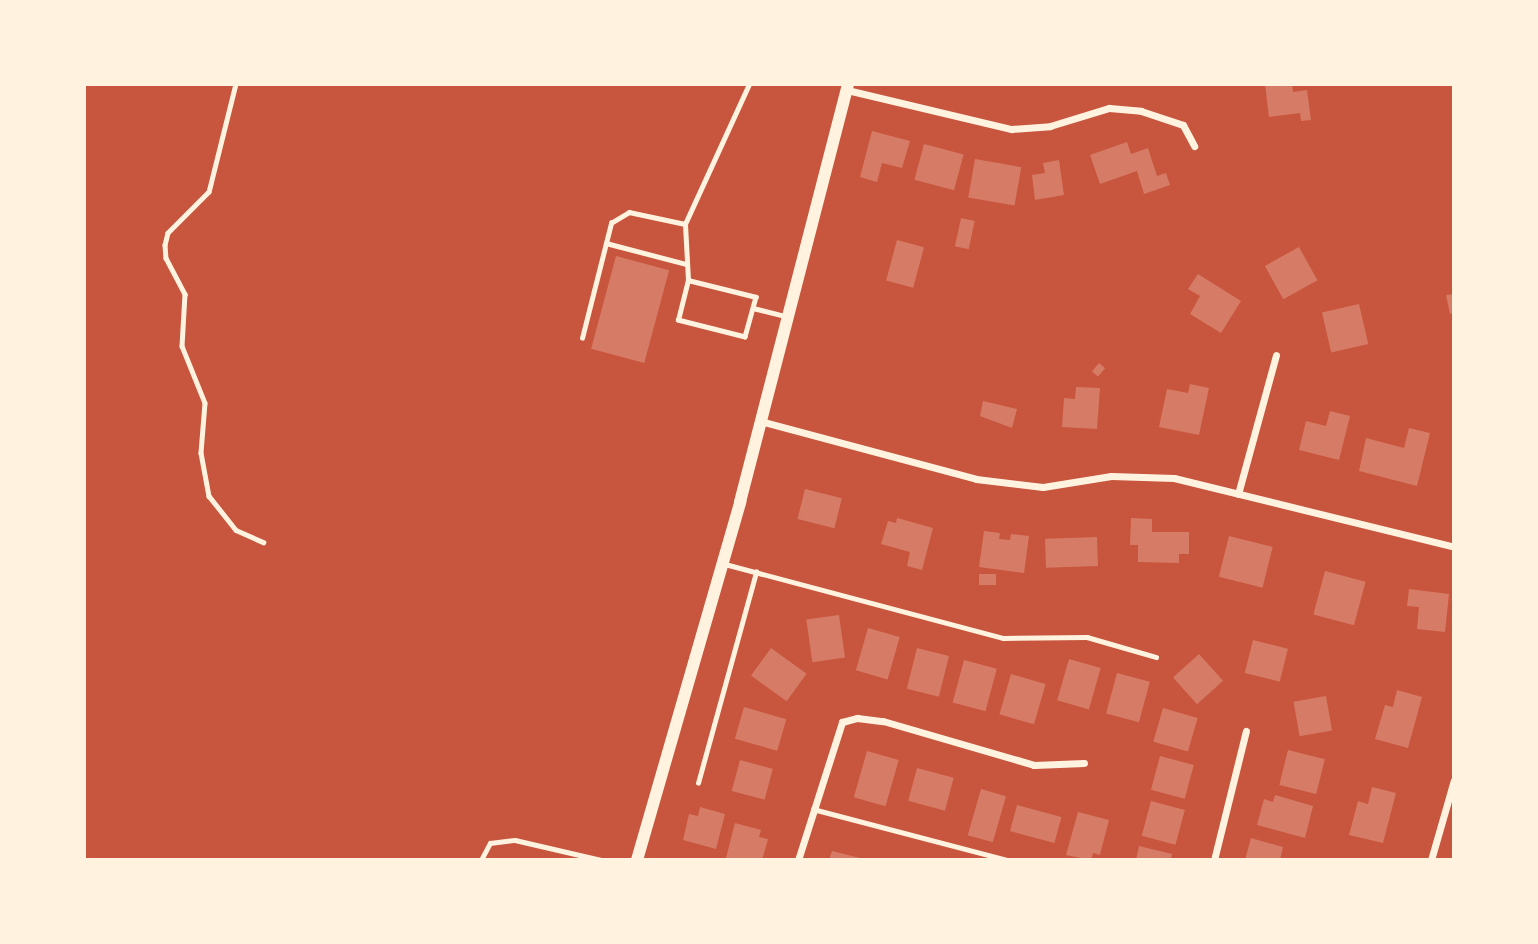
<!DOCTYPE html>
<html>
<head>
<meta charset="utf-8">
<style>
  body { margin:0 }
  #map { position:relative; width:1538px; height:944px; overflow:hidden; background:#c8553d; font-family:"PT Sans Narrow",sans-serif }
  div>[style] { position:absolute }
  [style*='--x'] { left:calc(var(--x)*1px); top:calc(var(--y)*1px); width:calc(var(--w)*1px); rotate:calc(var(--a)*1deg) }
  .building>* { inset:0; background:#d67c66; transform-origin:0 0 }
  .service>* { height:4.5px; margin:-2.25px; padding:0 2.25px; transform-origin:2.25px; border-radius:2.25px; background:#fff3e0 }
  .minor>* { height:7px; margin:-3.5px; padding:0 3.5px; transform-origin:3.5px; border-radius:3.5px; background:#fff3e0 }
  .secondary>* { height:12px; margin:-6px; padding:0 6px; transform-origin:6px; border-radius:6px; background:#fff3e0 }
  span { translate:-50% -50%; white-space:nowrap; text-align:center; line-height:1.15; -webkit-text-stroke:7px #fff3e0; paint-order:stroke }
  .frame { position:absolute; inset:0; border:86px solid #fff3e0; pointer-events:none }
</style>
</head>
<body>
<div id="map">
  <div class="building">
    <div style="clip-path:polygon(1265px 84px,1292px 84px,1293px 92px,1307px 90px,1311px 120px,1301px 121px,1300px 113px,1269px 117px)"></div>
    <div style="clip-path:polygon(872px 131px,910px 141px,902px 168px,882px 163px,877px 182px,860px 177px)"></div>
    <div style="clip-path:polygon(1127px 142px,1131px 154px,1148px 148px,1157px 176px,1166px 173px,1170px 185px,1144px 194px,1137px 171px,1100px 184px,1090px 155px)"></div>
    <div style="left:924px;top:144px;width:41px;height:37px;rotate:15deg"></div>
    <div style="left:975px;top:159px;width:47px;height:39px;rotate:10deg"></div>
    <div style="clip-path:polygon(1059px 160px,1064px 195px,1035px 200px,1032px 175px,1045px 173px,1043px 163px)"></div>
    <div style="left:961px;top:218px;width:14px;height:29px;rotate:12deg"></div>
    <div style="left:897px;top:240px;width:28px;height:42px;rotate:15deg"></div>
    <div style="left:1299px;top:247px;width:38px;height:39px;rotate:61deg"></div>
    <div style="left:616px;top:256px;width:55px;height:96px;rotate:15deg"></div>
    <div style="clip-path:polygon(1198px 274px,1241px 301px,1221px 333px,1190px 314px,1200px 296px,1188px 289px)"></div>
    <div style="clip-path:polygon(1454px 294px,1454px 313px,1450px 314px,1446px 295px)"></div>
    <div style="left:1359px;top:304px;width:41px;height:38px;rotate:77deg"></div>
    <div style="left:1099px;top:363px;width:8px;height:11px;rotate:40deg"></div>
    <div style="clip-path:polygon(1190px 384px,1209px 388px,1199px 435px,1159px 427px,1167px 389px,1188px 393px)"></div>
    <div style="clip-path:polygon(1076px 387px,1100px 388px,1097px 429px,1062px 427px,1064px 398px,1075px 399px)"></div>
    <div style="clip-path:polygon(983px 401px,1017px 409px,1012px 428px,980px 416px)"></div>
    <div style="clip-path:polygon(1330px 411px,1350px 416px,1339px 460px,1299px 450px,1306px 421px,1326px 426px)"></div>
    <div style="clip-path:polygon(1409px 428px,1430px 433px,1417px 486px,1359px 471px,1366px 438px,1404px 448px)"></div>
    <div style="left:805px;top:489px;width:38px;height:31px;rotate:14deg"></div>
    <div style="clip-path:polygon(897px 518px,933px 528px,922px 570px,907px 566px,910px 552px,881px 544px,888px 521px,896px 523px)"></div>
    <div style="clip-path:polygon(1131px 518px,1152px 519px,1152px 532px,1189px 532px,1189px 554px,1179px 554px,1179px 563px,1138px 562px,1138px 545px,1130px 545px)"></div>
    <div style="clip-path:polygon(984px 531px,1000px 533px,999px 539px,1010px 540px,1011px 534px,1029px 536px,1024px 573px,979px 567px)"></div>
    <div style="left:1229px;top:536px;width:45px;height:42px;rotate:14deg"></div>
    <div style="left:1097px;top:537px;width:29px;height:52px;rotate:88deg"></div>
    <div style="left:1325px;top:571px;width:42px;height:45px;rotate:15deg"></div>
    <div style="left:979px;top:574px;width:17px;height:11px"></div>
    <div style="clip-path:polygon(1409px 589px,1449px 594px,1445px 632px,1417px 629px,1419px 607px,1407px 606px)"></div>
    <div style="left:839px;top:615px;width:43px;height:33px;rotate:82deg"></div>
    <div style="left:868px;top:628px;width:33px;height:44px;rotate:16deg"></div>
    <div style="left:1253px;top:640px;width:36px;height:34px;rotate:14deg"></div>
    <div style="left:771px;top:648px;width:44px;height:34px;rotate:36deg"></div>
    <div style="left:917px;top:648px;width:33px;height:42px;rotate:14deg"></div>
    <div style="left:1199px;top:654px;width:36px;height:35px;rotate:48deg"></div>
    <div style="left:1069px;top:659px;width:33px;height:43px;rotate:16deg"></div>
    <div style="left:964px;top:660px;width:34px;height:44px;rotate:15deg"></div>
    <div style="left:1117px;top:673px;width:34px;height:42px;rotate:15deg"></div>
    <div style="left:1011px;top:674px;width:36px;height:42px;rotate:16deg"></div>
    <div style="clip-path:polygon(1397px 690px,1422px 697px,1408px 748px,1375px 739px,1385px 705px,1393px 707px)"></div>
    <div style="left:1326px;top:696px;width:35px;height:33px;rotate:80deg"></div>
    <div style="left:744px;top:707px;width:44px;height:33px;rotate:16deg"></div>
    <div style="left:1163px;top:708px;width:36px;height:35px;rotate:16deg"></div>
    <div style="left:1288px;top:750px;width:38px;height:36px;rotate:14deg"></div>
    <div style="left:867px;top:751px;width:33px;height:48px;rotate:16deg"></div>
    <div style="left:1160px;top:756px;width:35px;height:35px;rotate:15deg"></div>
    <div style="left:740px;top:760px;width:34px;height:32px;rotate:15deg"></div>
    <div style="left:917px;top:768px;width:38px;height:34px;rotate:15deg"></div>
    <div style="clip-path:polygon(1372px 787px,1396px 793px,1383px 843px,1349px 835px,1358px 801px,1368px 804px)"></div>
    <div style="left:981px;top:789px;width:26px;height:48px;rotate:16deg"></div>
    <div style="clip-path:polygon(1275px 795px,1313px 806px,1305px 838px,1257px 825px,1264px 799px,1273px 802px)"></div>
    <div style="left:1151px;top:801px;width:35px;height:36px;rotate:15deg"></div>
    <div style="left:1017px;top:805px;width:46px;height:27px;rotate:15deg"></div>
    <div style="clip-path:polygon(700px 807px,725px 814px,716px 849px,683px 840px,689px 814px,698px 816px)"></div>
    <div style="clip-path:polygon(1078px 812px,1109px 820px,1100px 855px,1093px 853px,1091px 860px,1066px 855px)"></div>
    <div style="clip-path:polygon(735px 823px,761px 830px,759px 837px,768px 839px,762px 860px,726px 858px)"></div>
    <div style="clip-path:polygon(1251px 838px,1283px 847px,1280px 860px,1245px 860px)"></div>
    <div style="clip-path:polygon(1139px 846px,1172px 854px,1171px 860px,1136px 860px)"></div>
    <div style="clip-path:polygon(832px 851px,864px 859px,863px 860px,829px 860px)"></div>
  </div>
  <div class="service">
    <div style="--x:236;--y:84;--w:111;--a:104"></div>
    <div style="--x:209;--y:192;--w:58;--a:135"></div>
    <div style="--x:168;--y:233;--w:12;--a:104"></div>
    <div style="--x:165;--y:245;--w:13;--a:86"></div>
    <div style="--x:166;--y:258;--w:41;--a:62.2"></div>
    <div style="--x:185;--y:294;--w:52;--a:93.3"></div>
    <div style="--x:182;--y:346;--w:61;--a:68"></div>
    <div style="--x:205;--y:403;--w:50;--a:94.6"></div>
    <div style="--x:201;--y:453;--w:44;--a:79.5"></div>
    <div style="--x:209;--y:496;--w:43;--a:51.5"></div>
    <div style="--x:236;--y:530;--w:30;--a:24"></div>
    <div style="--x:606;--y:243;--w:83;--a:14.7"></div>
    <div style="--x:688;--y:280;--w:70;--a:14"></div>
    <div style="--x:756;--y:297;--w:41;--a:105.4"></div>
    <div style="--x:745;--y:337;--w:69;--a:-165.8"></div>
    <div style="--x:678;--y:320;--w:41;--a:-76"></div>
    <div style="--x:688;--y:280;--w:56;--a:-93.1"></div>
    <div style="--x:685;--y:224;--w:154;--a:-65.4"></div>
    <div style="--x:753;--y:308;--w:34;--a:14"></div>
    <div style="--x:582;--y:338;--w:119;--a:-75.8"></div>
    <div style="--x:611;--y:223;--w:21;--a:-31"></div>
    <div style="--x:629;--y:212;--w:57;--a:12.1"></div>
    <div style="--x:725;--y:564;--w:288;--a:14.9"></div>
    <div style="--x:1003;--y:638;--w:84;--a:-0.7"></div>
    <div style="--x:1087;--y:637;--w:72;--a:16.2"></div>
    <div style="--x:698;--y:783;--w:219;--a:-74.6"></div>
    <div style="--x:813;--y:809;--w:202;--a:14.7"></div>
    <div style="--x:481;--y:860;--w:19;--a:-62"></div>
    <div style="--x:490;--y:843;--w:25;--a:-7"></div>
    <div style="--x:515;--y:840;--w:88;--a:13.1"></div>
  </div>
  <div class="minor">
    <div style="--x:847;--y:90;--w:169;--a:13.4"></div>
    <div style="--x:1011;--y:129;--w:39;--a:-4"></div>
    <div style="--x:1050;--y:126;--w:62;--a:-17"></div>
    <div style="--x:1109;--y:108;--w:32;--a:5"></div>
    <div style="--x:1141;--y:111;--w:44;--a:18.4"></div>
    <div style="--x:1183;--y:125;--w:24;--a:62"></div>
    <div style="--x:760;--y:421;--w:224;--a:15"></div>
    <div style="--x:976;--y:479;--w:67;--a:6.8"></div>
    <div style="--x:1043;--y:487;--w:69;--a:-9.2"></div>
    <div style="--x:1111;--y:476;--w:63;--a:1.8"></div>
    <div style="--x:1174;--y:478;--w:288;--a:13.8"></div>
    <div style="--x:1238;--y:494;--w:144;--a:-74.7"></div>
    <div style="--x:798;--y:860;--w:145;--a:-72.3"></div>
    <div style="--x:842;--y:722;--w:16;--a:-15"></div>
    <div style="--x:857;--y:718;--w:26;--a:7"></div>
    <div style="--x:883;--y:721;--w:157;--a:16.2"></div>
    <div style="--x:1034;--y:765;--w:50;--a:-2.3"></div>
    <div style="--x:1214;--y:860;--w:133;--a:-76.1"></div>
    <div style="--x:1431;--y:860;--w:83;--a:-74"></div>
  </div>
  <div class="secondary">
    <div style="--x:637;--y:860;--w:373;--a:-73.9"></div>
    <div style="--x:740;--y:502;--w:432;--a:-75.5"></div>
  </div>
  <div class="frame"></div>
</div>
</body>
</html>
